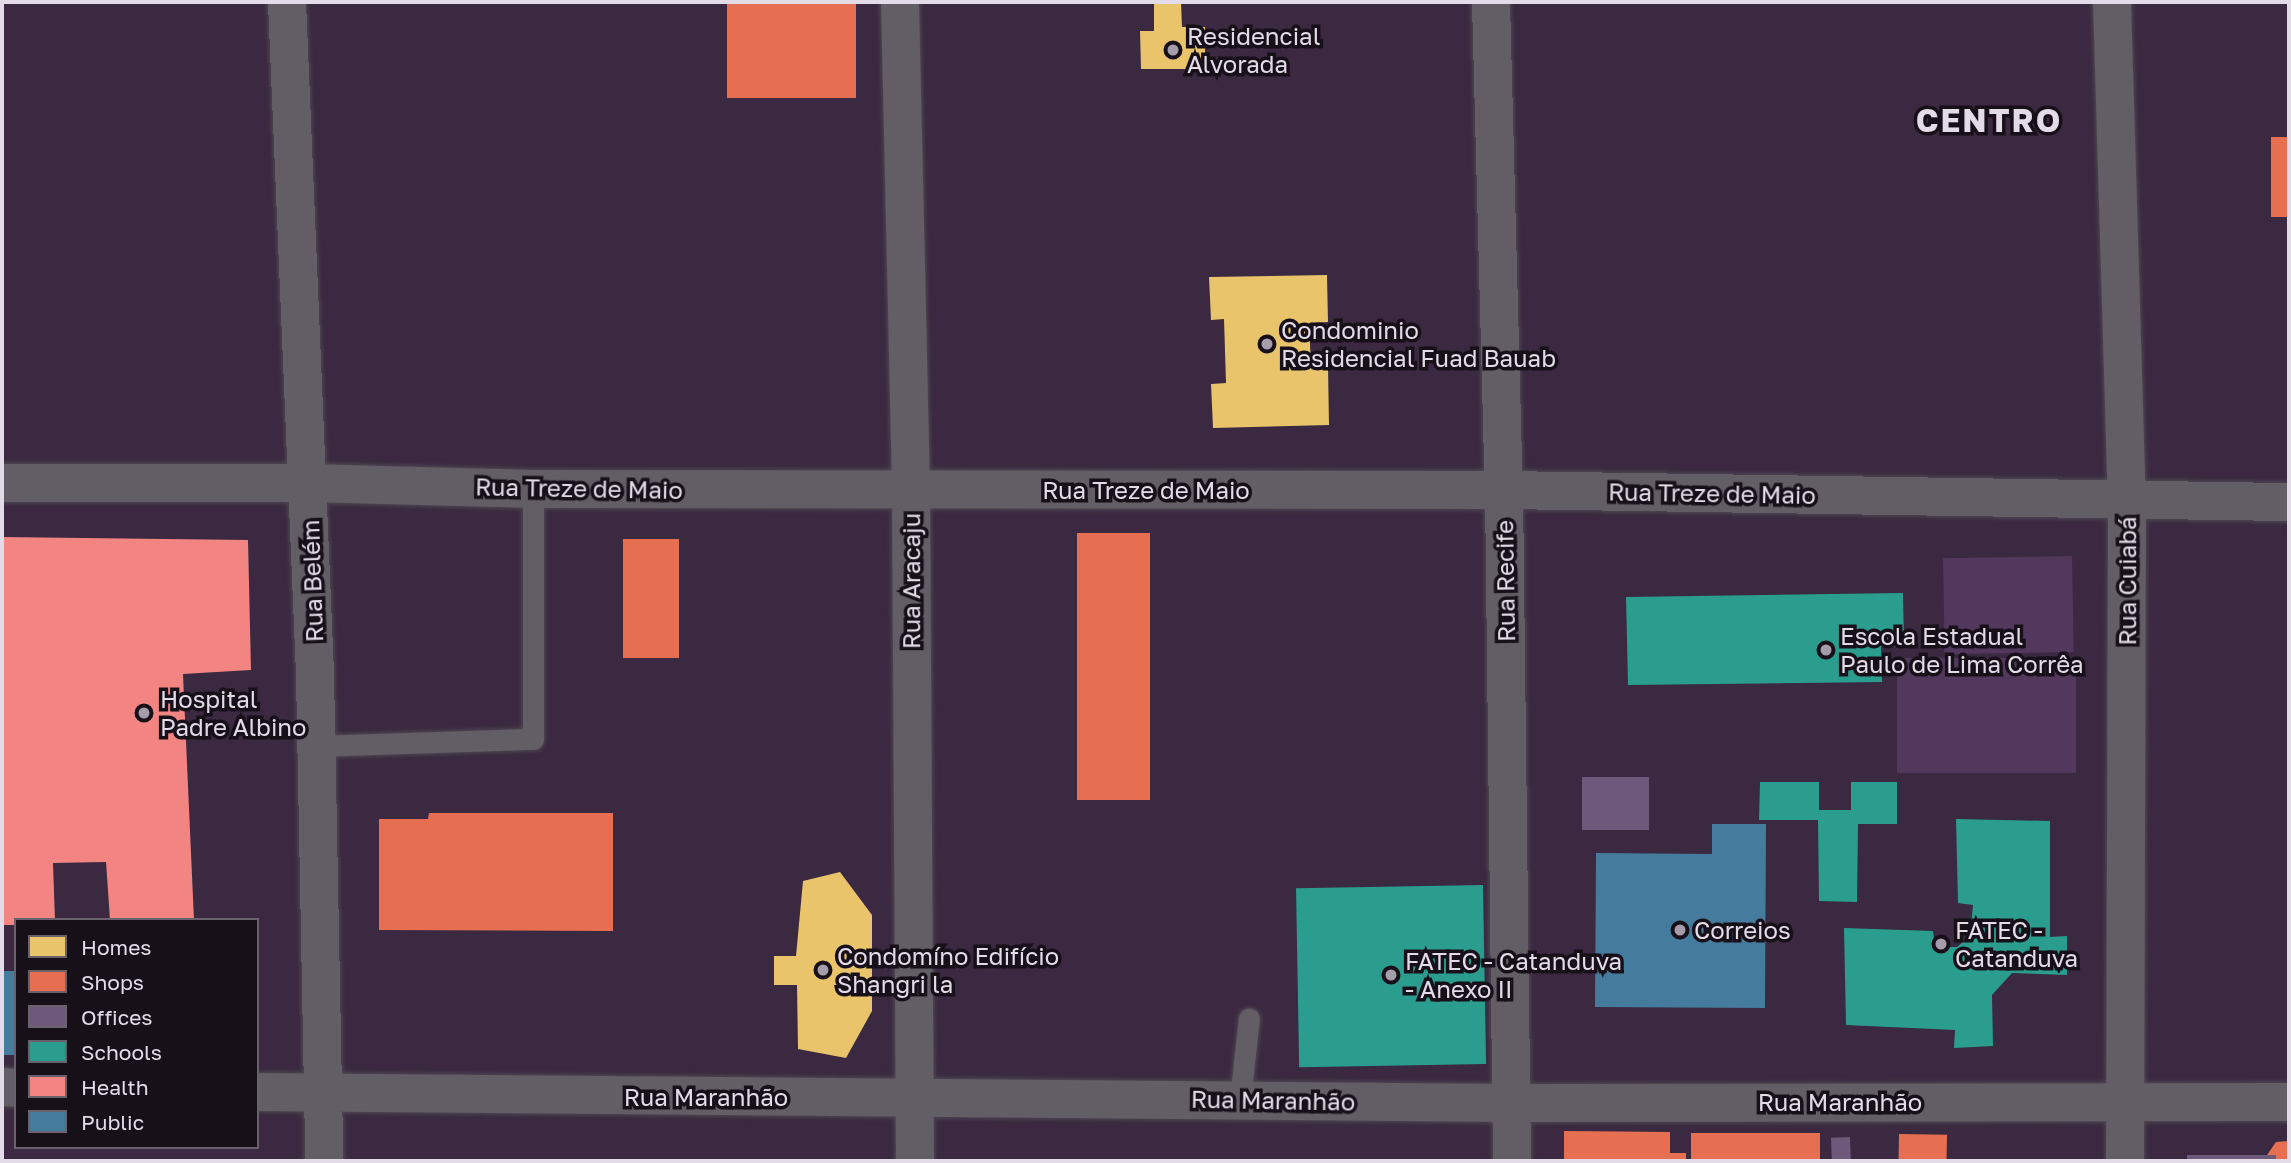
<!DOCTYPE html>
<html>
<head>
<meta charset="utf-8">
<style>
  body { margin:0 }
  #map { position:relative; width:2291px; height:1163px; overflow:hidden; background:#302933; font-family:"Golos Text",sans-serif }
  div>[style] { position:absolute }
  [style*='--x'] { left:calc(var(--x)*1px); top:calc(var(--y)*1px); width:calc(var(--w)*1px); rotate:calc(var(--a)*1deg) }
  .built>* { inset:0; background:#3a2940 }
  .green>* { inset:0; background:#53385d; transform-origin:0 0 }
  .homes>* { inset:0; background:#e9c46a }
  .shops>* { inset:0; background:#e76f51; transform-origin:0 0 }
  .offices>* { inset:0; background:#6d597a; transform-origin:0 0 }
  .schools>* { inset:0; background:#2a9d8f; transform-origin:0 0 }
  .health>* { inset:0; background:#f28482 }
  .public>* { inset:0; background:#457b9d; transform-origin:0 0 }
  .roads { filter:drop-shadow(0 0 2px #4d4750) drop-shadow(0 0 2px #4d4750) }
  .service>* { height:21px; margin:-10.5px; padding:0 10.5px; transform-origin:10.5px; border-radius:10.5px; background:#635d65 }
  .minor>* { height:38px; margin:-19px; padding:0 19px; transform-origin:19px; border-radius:19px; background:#635d65 }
  .tertiary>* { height:38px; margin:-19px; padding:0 19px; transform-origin:19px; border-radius:19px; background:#635d65 }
  .secondary>* { height:38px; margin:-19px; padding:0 19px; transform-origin:19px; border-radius:19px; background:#635d65 }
  .dots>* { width:19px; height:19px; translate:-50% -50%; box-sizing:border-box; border:4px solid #171019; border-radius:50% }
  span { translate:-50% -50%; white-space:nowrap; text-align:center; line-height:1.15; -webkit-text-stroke:7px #171019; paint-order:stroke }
  .poi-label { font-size:24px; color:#e4dbe8 }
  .left { translate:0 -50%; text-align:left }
  .street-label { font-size:24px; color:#e4dbe8 }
  .district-label { font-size:32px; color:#e4dbe8; font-weight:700; letter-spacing:2px }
  .frame { position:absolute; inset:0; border:4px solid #e4dbe8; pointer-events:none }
  .legend { position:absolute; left:14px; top:918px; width:245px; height:231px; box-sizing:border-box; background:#171019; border:2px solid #69616c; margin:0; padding:9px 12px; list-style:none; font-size:21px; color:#e4dbe8 }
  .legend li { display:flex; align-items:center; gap:14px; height:35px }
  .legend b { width:35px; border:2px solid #69616c }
</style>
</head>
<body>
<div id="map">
  <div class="built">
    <div style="clip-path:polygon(evenodd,2px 2px,2289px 2px,2289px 1161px,2px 1161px,2px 2px,16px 920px,257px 920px,257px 1147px,16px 1147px,16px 920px)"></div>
  </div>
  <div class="green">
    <div style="left:2072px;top:556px;width:96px;height:129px;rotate:89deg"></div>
    <div style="left:2076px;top:658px;width:115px;height:179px;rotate:90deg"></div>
  </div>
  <div class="homes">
    <div style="clip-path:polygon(1154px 2px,1181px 2px,1182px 27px,1205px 27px,1205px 69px,1141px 69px,1140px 31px,1154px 31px)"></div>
    <div style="clip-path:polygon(1327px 275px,1328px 322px,1309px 323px,1311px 366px,1328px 366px,1329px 425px,1213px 428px,1211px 384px,1226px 383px,1224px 319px,1211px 320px,1209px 277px)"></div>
    <div style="clip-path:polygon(840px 872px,872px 915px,872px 1011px,846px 1058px,798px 1049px,797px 985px,774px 985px,774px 956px,796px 956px,803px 881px)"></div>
  </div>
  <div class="shops">
    <div style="left:727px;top:2px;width:129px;height:96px"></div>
    <div style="left:2289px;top:137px;width:80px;height:18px;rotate:90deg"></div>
    <div style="left:1150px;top:533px;width:267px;height:73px;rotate:90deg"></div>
    <div style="left:623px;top:539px;width:56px;height:119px"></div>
    <div style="clip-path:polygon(429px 813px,613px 813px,613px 931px,379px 930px,379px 819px,428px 819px)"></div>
    <div style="clip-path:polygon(1564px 1131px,1670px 1132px,1670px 1153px,1686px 1153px,1686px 1161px,1564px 1161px)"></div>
    <div style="left:1820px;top:1133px;width:27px;height:129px;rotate:90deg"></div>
    <div style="left:1899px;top:1134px;width:48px;height:27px;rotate:1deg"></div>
    <div style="clip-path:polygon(2289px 1141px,2289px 1161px,2276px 1161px,2276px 1155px,2267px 1155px,2276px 1142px)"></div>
  </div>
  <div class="offices">
    <div style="left:1582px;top:777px;width:67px;height:53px"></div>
    <div style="left:1850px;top:1137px;width:24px;height:19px;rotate:88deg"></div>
    <div style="left:2187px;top:1155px;width:89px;height:6px"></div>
  </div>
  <div class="schools">
    <div style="clip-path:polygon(1903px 593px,1904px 646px,1881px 647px,1882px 682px,1628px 685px,1626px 597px)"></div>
    <div style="clip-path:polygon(1760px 782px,1819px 782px,1819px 810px,1851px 810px,1851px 782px,1897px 782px,1897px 824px,1858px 824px,1857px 902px,1819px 901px,1818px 820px,1759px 820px)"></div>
    <div style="clip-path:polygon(1956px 819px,2050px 821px,2050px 937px,2067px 936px,2067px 975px,2012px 973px,1992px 995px,1993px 1046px,1954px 1048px,1955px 1030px,1846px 1025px,1844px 928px,1933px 931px,1935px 947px,1957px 947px,1970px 936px,1973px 905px,1958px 903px)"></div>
    <div style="left:1483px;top:885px;width:179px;height:187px;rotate:89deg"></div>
  </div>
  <div class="health">
    <div style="clip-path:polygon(2px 537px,248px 540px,251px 670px,183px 674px,194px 920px,110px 920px,106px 862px,53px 863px,55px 920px,16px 920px,16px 925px,2px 925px)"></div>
  </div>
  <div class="public">
    <div style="clip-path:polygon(1712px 824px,1766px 824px,1765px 1008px,1595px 1007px,1596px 853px,1712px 854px)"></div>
    <div style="left:2px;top:971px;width:14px;height:84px"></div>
  </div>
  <div class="roads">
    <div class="service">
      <div style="--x:317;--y:746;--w:216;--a:-1.9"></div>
      <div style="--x:533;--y:739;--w:250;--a:-90"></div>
      <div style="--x:1240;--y:1099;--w:81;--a:-83.7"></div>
    </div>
    <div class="minor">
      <div style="--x:287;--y:2;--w:673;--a:87.61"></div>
      <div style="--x:315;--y:674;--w:487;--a:88.9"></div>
      <div style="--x:900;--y:2;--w:488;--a:88.7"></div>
      <div style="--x:911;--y:490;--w:671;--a:89.66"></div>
      <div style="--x:2;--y:483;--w:306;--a:0"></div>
      <div style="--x:308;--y:483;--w:225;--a:1.5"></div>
      <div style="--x:533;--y:489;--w:971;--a:0.06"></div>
      <div style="--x:1504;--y:490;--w:785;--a:0.88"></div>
    </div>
    <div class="tertiary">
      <div style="--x:2;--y:1087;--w:14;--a:4"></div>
      <div style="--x:257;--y:1092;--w:1254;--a:0.5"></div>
      <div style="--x:1511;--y:1103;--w:778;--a:-0.07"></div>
    </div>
    <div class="secondary">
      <div style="--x:1491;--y:2;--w:488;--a:88.5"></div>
      <div style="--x:1504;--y:490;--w:671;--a:89.32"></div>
      <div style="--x:2112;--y:2;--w:499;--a:88.3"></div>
      <div style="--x:2127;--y:501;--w:660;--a:90.17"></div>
    </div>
  </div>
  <div class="dots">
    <div style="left:1173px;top:50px;background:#a59da9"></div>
    <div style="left:1267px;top:344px;background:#a59da9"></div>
    <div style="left:1826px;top:650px;background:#a59da9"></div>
    <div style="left:144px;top:713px;background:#a59da9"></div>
    <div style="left:1680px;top:930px;background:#a59da9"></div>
    <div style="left:1941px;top:944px;background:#a59da9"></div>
    <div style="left:823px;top:970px;background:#a59da9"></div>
    <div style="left:1391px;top:975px;background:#a59da9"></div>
  </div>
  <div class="poi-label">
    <span class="left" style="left:1187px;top:50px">Residencial<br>Alvorada</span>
    <span class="left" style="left:1281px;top:344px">Condominio<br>Residencial Fuad Bauab</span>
    <span class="left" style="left:1840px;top:650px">Escola Estadual<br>Paulo de Lima Corrêa</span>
    <span class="left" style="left:160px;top:713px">Hospital<br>Padre Albino</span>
    <span class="left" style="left:1694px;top:930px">Correios</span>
    <span class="left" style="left:1955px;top:944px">FATEC -<br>Catanduva</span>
    <span class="left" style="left:837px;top:970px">Condomíno Edifício<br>Shangri la</span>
    <span class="left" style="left:1405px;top:975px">FATEC - Catanduva<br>- Anexo II</span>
  </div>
  <div class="street-label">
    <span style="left:579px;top:488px;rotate:1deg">Rua Treze de Maio</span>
    <span style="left:1146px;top:490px">Rua Treze de Maio</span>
    <span style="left:1712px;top:493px;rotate:1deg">Rua Treze de Maio</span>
    <span style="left:312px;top:581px;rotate:-92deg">Rua Belém</span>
    <span style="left:911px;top:581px;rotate:-90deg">Rua Aracaju</span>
    <span style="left:1505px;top:581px;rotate:-91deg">Rua Recife</span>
    <span style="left:2127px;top:581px;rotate:-90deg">Rua Cuiabá</span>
    <span style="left:706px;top:1097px">Rua Maranhão</span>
    <span style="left:1273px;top:1100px;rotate:1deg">Rua Maranhão</span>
    <span style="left:1840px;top:1102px">Rua Maranhão</span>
  </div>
  <div class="district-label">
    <span style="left:1989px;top:120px">CENTRO</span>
  </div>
  <div class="frame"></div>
  <ul class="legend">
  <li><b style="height:19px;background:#e9c46a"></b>Homes</li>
  <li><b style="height:19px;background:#e76f51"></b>Shops</li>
  <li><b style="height:19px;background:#6d597a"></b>Offices</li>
  <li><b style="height:19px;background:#2a9d8f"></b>Schools</li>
  <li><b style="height:19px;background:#f28482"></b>Health</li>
  <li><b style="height:19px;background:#457b9d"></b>Public</li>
  </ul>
</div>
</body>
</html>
